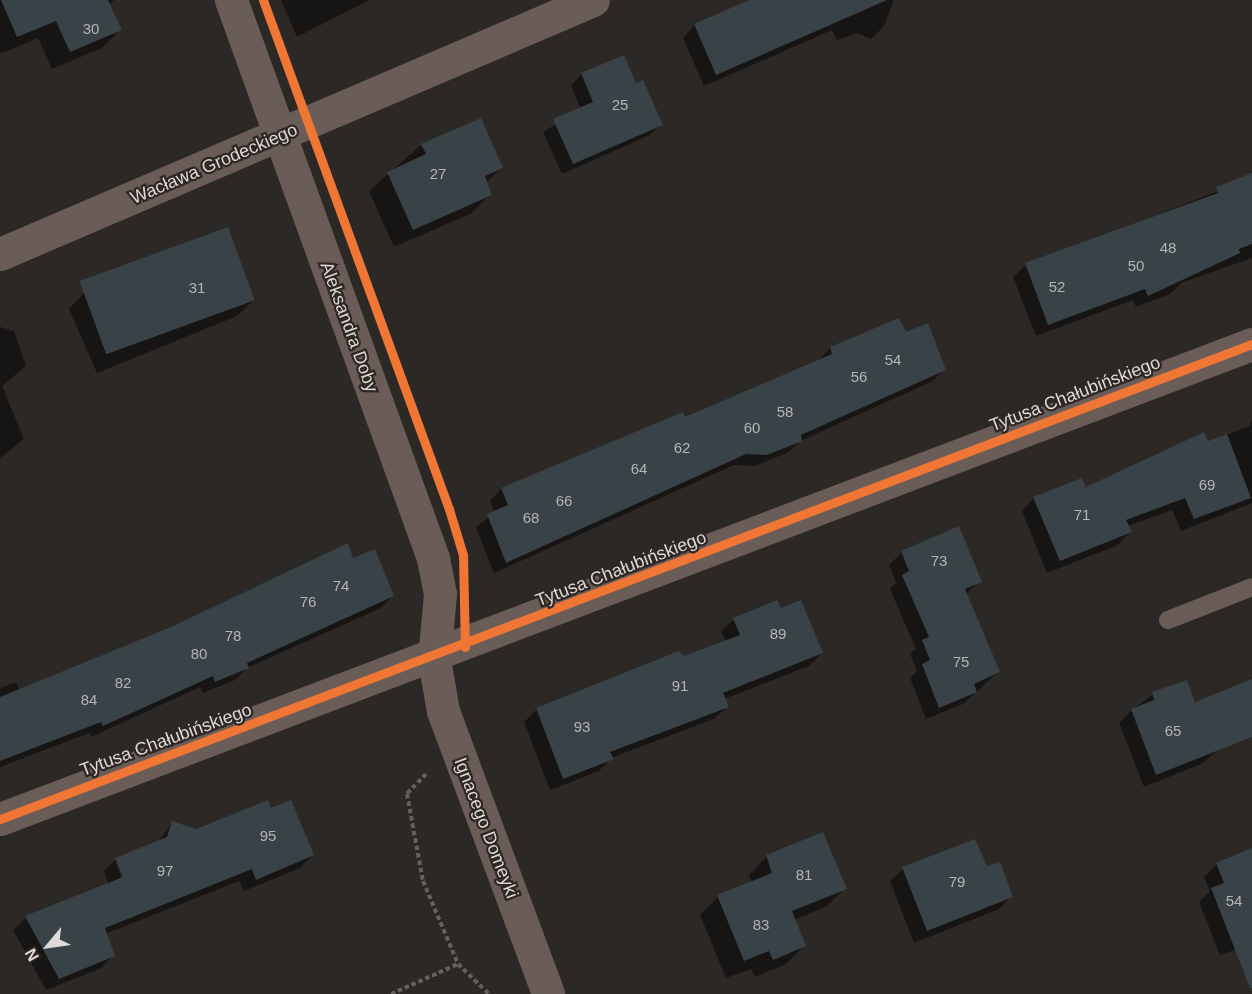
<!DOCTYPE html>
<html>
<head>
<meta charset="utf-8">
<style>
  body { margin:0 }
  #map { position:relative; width:1252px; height:994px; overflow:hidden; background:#2c2826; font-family:Helvetica,sans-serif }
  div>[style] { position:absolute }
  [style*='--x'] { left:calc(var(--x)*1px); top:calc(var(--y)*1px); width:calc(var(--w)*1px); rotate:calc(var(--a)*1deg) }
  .shadow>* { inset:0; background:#0007 }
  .building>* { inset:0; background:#394247; transform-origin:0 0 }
  .path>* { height:4px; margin-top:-2px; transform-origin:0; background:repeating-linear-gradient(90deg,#685f5c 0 4.5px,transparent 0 7.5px) }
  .service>* { height:18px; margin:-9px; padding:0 9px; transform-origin:9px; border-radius:9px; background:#6a5d57 }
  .minor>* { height:33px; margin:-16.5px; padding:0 16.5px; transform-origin:16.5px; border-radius:16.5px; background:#6a5d57 }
  .cycleway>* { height:9px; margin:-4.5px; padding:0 4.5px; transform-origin:4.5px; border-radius:4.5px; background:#f07635 }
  span { translate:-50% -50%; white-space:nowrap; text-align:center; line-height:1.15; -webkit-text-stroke:4.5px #2e2724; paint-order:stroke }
  .number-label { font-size:15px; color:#b6b4b4 }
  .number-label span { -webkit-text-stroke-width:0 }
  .street-label { font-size:18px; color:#dfdad8 }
  .north { position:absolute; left:18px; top:916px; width:60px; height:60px; -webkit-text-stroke:4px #2e2724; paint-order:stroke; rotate:241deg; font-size:16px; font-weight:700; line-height:24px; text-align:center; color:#dfdad8 }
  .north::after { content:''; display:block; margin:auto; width:21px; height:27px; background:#dfdad8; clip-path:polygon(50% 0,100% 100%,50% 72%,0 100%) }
</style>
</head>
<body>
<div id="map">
  <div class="shadow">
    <div style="clip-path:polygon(0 0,114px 0,109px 5px,120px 30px,102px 48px,52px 69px,38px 38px,0 54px)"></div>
    <div style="clip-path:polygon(281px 0,370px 0,297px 37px)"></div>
    <div style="clip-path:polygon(752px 0,894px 0,884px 26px,871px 39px,857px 33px,837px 40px,832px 30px,704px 86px,683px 38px,695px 25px)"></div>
    <div style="clip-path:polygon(582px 74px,635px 85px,661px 124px,650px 135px,562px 174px,543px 132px,581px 109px,571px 85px)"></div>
    <div style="clip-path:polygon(480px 120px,502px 167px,486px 183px,490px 194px,472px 213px,394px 247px,369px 191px,421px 145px)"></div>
    <div style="clip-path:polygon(1252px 178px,1252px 258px,1181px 283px,1170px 294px,1136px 307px,1133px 300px,1036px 336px,1013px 277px,1026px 265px)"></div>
    <div style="clip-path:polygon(85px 292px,254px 300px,237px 316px,97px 373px,69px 309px)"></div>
    <div style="clip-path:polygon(0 327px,14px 331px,26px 366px,2px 386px,24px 439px,0 458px)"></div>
    <div style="clip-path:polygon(905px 334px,944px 369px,933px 381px,800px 441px,789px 452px,755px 466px,734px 465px,494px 573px,476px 527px,495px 513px,490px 501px,501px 489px,682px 413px,684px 419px,819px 360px,830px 348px)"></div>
    <div style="clip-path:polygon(1252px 419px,1252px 503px,1181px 531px,1172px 510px,1128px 526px,1130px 532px,1118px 545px,1047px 573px,1022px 511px,1034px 498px,1085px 489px,1250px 426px)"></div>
    <div style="clip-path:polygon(902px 552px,980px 581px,966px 594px,998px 672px,963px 704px,926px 719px,910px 678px,917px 671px,910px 654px,916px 649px,890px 589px,896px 583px,889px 565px)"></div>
    <div style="clip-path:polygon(352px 560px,393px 596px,381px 608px,247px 668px,235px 680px,203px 693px,200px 687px,91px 737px,89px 733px,0 767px,0 688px,16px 682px,20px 691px)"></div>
    <div style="clip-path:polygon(780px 610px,822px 653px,809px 666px,724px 699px,727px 707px,714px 719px,611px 758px,599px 771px,550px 790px,524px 722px,537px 709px,726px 642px,721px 631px,734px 619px)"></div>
    <div style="clip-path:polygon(1252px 680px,1252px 722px,1201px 764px,1144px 787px,1119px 723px,1131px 711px,1153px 694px,1195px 704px)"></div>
    <div style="clip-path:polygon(evenodd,271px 810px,313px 855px,300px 868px,244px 891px,239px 881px,105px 934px,113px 955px,101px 968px,46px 990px,13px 930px,26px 918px,109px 885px,104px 871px,116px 859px,158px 842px,172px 823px,196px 831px,271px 810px,116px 863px,119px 863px,127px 884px,124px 885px,116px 863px)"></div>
    <div style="clip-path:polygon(1252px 850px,1252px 944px,1220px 955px,1199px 902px,1210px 891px,1204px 877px,1217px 864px)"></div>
    <div style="clip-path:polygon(767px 856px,845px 888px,827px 906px,794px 920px,804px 946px,786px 964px,755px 977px,751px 969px,726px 978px,700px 915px,718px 897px,752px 883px,749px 875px)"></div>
    <div style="clip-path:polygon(903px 869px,1011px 897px,999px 909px,914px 943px,890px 881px)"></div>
  </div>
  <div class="building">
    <div style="clip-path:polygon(1px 0,108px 0,122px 30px,70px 52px,56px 21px,17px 37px)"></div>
    <div style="clip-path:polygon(749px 0,887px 0,716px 75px,694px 24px)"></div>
    <div style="clip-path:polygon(624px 55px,636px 83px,643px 80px,663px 125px,573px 164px,553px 119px,593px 102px,581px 73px)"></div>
    <div style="clip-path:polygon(481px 118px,503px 168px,485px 176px,492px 195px,413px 230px,387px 172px,426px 154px,421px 144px)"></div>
    <div style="clip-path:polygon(1252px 173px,1252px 244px,1239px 249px,1240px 253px,1148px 296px,1145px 289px,1048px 325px,1025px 263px,1218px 193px,1216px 187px)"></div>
    <div style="left:228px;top:227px;width:78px;height:158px;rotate:70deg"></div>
    <div style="clip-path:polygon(899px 318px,906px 332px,928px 323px,946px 370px,801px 435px,802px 441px,767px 455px,746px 454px,506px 563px,487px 514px,508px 505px,501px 488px,683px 412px,685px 417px,832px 354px,830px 347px)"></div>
    <div style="clip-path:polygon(1204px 432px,1208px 441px,1227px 434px,1251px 498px,1194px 519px,1185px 498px,1126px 520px,1132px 532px,1060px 561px,1033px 497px,1082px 478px,1086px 487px)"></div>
    <div style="clip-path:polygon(959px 526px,982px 582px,965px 589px,1000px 672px,974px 684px,977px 692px,939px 708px,922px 664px,930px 660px,922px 640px,929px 637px,902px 575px,909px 571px,901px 551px)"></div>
    <div style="clip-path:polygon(348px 543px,353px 558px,375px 549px,394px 596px,247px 663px,249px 668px,215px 682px,213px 676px,103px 726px,101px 722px,0 761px,0 697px,171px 627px)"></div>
    <div style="clip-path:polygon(777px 600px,781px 608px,801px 600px,823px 653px,723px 693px,729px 707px,610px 752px,614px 759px,563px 779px,536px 708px,679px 651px,684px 656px,740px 635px,733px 618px)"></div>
    <div style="clip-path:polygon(1252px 679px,1252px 737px,1156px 775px,1131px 709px,1154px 700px,1152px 692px,1187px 680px,1195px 702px)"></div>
    <div style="clip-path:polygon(268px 800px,271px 808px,291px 800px,314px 855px,256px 880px,252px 869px,105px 928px,115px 956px,59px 979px,25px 916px,123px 877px,115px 858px,167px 837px,172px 821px,196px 829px)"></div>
    <div style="clip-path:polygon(823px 832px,847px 889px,792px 911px,806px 946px,773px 960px,769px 951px,744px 961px,717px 895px,772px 873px,766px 855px)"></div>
    <div style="clip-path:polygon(975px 839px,987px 866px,1000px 862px,1013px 897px,927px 931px,902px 867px)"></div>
    <div style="clip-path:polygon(1252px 848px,1252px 988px,1250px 988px,1211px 888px,1224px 883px,1216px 863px)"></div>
  </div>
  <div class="path">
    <div style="--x:426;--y:774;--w:28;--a:134"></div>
    <div style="--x:407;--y:794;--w:88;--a:79.6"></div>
    <div style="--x:423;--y:881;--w:90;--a:67.1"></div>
    <div style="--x:458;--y:964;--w:43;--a:44.1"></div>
    <div style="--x:391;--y:994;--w:73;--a:-24.1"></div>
  </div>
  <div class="service">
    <div style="--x:1168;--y:620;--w:90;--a:-21.4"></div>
  </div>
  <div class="minor">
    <div style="--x:231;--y:0;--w:593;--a:70.1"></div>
    <div style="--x:433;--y:558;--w:37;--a:79"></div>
    <div style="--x:440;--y:594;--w:65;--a:95.3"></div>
    <div style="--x:434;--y:659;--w:53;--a:80.2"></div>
    <div style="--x:443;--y:711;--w:302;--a:69.6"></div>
    <div style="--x:0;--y:254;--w:645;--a:-23.19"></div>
    <div style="--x:0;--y:819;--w:1339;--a:-20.78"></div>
  </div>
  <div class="cycleway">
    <div style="--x:263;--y:0;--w:542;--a:69.93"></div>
    <div style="--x:449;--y:509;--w:48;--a:73.1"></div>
    <div style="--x:463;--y:555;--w:92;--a:88.8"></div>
    <div style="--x:0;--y:819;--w:1339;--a:-20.78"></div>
  </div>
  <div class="number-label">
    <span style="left:91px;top:29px">30</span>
    <span style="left:620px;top:105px">25</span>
    <span style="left:438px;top:174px">27</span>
    <span style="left:1168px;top:248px">48</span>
    <span style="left:1136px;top:266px">50</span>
    <span style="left:1057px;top:287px">52</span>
    <span style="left:197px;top:288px">31</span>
    <span style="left:893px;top:360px">54</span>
    <span style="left:859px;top:377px">56</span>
    <span style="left:785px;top:412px">58</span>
    <span style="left:752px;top:428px">60</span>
    <span style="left:682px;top:448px">62</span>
    <span style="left:639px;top:469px">64</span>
    <span style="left:1207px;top:485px">69</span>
    <span style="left:564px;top:501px">66</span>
    <span style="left:1082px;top:515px">71</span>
    <span style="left:531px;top:518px">68</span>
    <span style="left:939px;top:561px">73</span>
    <span style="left:341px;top:586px">74</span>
    <span style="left:308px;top:602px">76</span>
    <span style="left:778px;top:634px">89</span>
    <span style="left:233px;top:636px">78</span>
    <span style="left:199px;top:654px">80</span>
    <span style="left:961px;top:662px">75</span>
    <span style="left:123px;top:683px">82</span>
    <span style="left:680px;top:686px">91</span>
    <span style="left:89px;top:700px">84</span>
    <span style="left:582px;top:727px">93</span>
    <span style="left:1173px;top:731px">65</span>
    <span style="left:268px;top:836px">95</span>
    <span style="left:165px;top:871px">97</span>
    <span style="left:804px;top:875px">81</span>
    <span style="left:957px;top:882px">79</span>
    <span style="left:1234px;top:901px">54</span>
    <span style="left:761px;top:925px">83</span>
  </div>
  <div class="street-label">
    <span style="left:214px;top:164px;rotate:-23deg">Wacława Grodeckiego</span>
    <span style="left:349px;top:327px;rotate:70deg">Aleksandra Doby</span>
    <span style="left:1075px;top:394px;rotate:-21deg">Tytusa Chałubińskiego</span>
    <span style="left:621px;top:569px;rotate:-21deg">Tytusa Chałubińskiego</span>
    <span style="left:166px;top:740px;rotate:-20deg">Tytusa Chałubińskiego</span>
    <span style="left:486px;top:828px;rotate:69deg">Ignacego Domeyki</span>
  </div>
  <div class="north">N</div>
</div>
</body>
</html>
